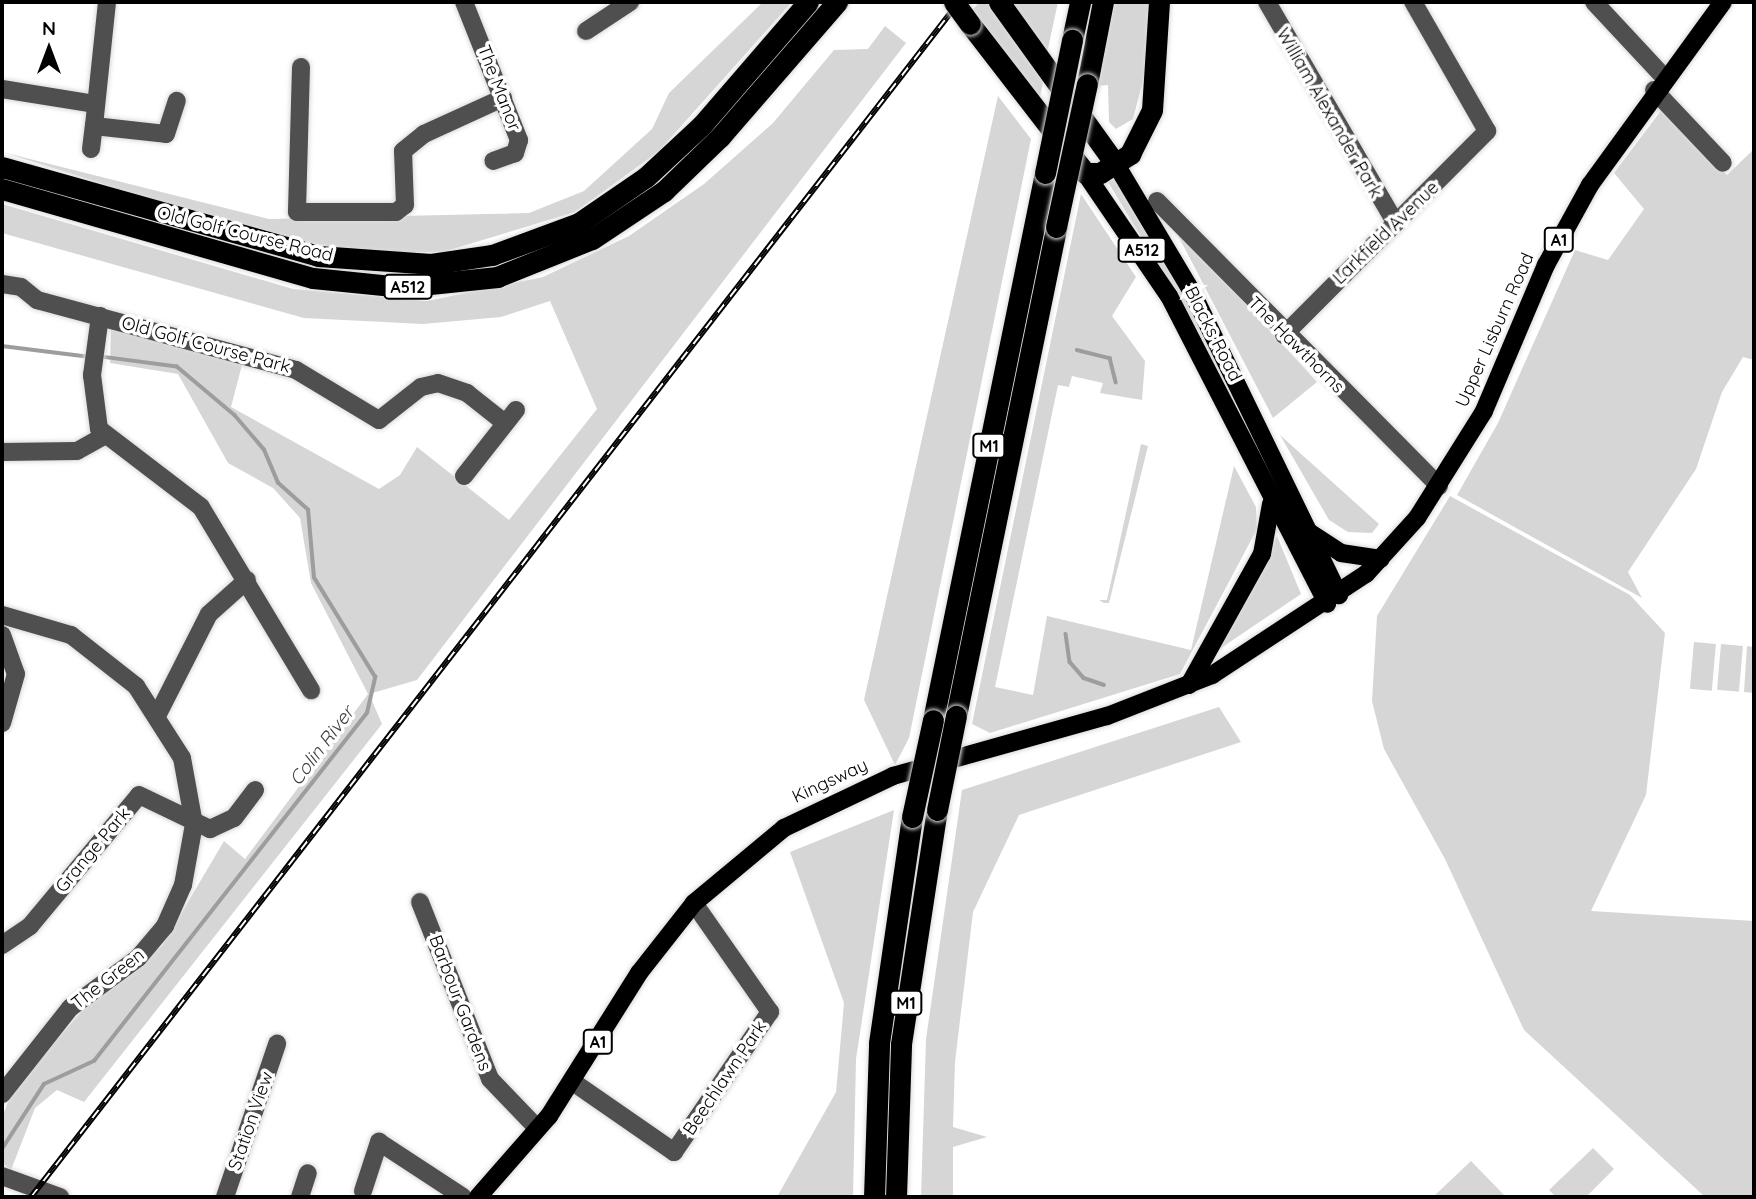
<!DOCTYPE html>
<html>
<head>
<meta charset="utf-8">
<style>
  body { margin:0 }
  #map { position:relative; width:1756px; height:1199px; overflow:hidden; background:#fff; font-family:Quicksand,sans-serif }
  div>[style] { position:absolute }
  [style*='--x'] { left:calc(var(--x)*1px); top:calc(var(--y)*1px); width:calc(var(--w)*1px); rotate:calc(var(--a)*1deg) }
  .green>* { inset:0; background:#d6d6d6; transform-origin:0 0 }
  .stream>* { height:3.5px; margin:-1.75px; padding:0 1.75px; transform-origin:1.75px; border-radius:1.75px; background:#9d9d9d }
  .roads { filter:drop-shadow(0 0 2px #dbdbdb) drop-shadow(0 0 2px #dbdbdb) }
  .minor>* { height:18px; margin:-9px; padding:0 9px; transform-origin:9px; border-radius:9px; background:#4f4f4f }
  .major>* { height:18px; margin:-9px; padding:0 9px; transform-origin:9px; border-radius:9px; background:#000 }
  .highway>* { height:21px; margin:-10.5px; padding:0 10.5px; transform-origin:10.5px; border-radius:10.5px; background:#000 }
  .rail>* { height:6px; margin-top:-3px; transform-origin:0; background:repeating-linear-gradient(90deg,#fff 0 10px,#000 0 20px); box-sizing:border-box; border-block:2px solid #000 }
  .bridges { filter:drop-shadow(0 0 2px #dbdbdb) drop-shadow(0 0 2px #dbdbdb) }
  .highway-bridge>* { height:21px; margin:-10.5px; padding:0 10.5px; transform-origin:10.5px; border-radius:10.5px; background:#000 }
  span { translate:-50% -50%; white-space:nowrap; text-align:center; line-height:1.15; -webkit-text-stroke:7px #fff; paint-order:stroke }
  .shield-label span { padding:2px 5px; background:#fff; border:2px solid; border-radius:5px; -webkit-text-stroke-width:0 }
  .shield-label { font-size:16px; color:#000; font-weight:700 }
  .street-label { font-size:18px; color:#000 }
  .water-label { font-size:19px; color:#3e3e3e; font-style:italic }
  .frame { position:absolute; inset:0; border:4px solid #000; pointer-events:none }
  .north { position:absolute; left:14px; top:14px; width:70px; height:70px; -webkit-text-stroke:5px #fff; paint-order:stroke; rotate:0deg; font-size:19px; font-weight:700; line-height:28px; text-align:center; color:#000 }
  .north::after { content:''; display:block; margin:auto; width:24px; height:32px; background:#000; clip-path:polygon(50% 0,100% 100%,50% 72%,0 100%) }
</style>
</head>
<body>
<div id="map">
  <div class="green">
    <div style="clip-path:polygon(763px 2px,792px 2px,658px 152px,575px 212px,443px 252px,354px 252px,237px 226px,2px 152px,269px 219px,529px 213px,584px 191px,652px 129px,669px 93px)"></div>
    <div style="clip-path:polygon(979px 2px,990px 2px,1044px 77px,1039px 102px,972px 11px)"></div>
    <div style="clip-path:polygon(1011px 2px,1058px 2px,1047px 53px)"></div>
    <div style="clip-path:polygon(1115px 2px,1149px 2px,1147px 65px,1133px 119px,1116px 129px,1109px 122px,1108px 85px,1098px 86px)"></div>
    <div style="clip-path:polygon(885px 26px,906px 43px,417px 680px,369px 694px,382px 724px,84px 1102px,57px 1090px,35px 1108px,11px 1170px,2px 1163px,2px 1117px,13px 1090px,89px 1003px,162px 946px,224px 841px,245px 859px,368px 694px,311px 583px,300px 518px,273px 488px,228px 463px,178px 374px,110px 363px,111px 325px,243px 361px,231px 407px,379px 489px,400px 475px,417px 447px,509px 520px,597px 409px,550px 301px,501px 317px,423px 324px,304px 318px,2px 233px,2px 204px,293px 289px,427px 301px,543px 277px,629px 236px,704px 184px,773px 123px,834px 50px,868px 49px)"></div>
    <div style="clip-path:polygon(998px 96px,1031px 139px,909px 738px,895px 765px,864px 700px)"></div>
    <div style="clip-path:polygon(1663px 108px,1727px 175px,1754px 149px,1754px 360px,1743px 357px,1722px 392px,1696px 469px,1628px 572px,1642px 598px,1457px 495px,1498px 423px,1575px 250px,1608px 260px,1644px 209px,1614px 173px)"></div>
    <div style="clip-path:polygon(1117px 178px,1182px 288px,1199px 333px,1108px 182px)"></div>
    <div style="clip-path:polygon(1081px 194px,1136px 277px,1112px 316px,1145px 361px,1142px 400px,1100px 393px,1103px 383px,1072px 376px,1069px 387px,1058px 385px,995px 687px,1033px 695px,1047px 616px,1191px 650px,1234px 466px,1256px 507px,1257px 529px,1180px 674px,990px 733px,972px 724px)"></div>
    <div style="clip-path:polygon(1171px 222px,1317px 382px,1273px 418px)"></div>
    <div style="clip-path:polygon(1280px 435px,1379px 524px,1372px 533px,1348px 532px,1329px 520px)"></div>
    <div style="clip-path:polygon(1141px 444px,1148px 446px,1109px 603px,1104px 603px,1099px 600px,1107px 600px)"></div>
    <div style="clip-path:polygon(1450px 496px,1630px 595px,1665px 633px,1646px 795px,1591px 911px,1754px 921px,1754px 1197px,1705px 1197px,1524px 1030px,1445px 859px,1384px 749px,1372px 701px,1377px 616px)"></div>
    <div style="clip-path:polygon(1277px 536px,1301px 594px,1215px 652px)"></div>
    <div style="left:1694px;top:642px;width:22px;height:47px;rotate:5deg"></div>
    <div style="left:1721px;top:644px;width:22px;height:46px;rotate:5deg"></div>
    <div style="clip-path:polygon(1747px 646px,1754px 647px,1754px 693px,1744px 692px)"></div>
    <div style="clip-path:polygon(1219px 707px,1241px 742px,1019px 815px,973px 912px,955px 1062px,953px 1127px,987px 1137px,953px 1147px,953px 1197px,921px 1197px,926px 1039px,962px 790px)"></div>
    <div style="clip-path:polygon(894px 810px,856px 1059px,853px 1197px,777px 1197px,836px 1092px,844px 1003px,790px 852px)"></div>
    <div style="clip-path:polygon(1593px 1148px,1614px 1169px,1586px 1197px,1556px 1197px,1549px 1190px)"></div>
    <div style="clip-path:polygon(1471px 1161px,1506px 1197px,1433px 1197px)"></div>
  </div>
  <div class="stream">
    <div style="--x:2;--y:346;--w:89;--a:7.1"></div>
    <div style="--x:1077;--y:350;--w:34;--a:14"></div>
    <div style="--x:1110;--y:358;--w:25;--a:76"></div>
    <div style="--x:1066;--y:634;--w:28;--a:82"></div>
    <div style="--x:1070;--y:662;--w:21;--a:49"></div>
    <div style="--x:1084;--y:678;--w:21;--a:19"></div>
    <div style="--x:2;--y:1149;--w:77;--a:-57.1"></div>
    <div style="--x:44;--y:1084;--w:55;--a:-24.7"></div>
    <div style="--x:94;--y:1061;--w:442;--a:-51.9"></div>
    <div style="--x:367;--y:713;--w:37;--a:-77"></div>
    <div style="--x:375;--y:677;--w:116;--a:-121.6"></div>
    <div style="--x:314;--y:578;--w:68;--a:-95"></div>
    <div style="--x:308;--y:510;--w:40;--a:-138"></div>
    <div style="--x:278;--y:483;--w:36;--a:-113"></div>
    <div style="--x:264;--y:450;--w:45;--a:-130.5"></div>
    <div style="--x:235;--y:416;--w:76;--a:-139.8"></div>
    <div style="--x:177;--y:367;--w:77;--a:-172.5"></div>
  </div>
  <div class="roads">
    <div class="minor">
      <div style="--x:107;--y:2;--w:125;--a:96"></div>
      <div style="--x:94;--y:126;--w:72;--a:6.3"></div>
      <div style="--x:166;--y:134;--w:35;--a:-72"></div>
      <div style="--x:464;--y:2;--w:149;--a:68.3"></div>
      <div style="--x:519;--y:140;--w:14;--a:107"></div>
      <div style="--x:515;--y:153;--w:23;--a:160"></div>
      <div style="--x:1267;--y:2;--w:255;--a:59.8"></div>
      <div style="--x:1594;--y:2;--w:103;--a:47"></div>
      <div style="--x:586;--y:31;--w:53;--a:-33.4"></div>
      <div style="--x:301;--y:67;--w:145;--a:91.6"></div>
      <div style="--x:297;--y:212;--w:99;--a:0"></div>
      <div style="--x:396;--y:212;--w:11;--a:-38"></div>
      <div style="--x:405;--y:205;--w:54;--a:-92.1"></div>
      <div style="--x:403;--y:151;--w:27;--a:-39"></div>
      <div style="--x:424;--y:134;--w:87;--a:-24.5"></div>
      <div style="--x:2;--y:89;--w:95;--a:9.1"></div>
      <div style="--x:1654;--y:90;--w:100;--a:46.6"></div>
      <div style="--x:91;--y:149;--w:23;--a:-83"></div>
      <div style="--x:1157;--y:201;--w:401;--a:45.3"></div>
      <div style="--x:2;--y:284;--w:19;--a:9"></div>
      <div style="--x:21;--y:287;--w:21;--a:39"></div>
      <div style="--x:37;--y:300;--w:268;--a:15.1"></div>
      <div style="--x:296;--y:370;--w:97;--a:31.1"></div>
      <div style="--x:379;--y:420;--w:53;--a:-38.2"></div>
      <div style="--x:421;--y:387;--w:17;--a:-13"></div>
      <div style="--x:438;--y:383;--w:31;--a:19"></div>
      <div style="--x:467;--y:393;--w:48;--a:38.3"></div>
      <div style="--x:100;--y:316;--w:60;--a:97.7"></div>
      <div style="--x:92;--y:375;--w:54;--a:82.6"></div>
      <div style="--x:99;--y:429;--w:128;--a:37.4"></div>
      <div style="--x:201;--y:507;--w:214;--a:59"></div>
      <div style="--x:1284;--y:335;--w:288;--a:-45.1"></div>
      <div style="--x:1487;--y:131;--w:149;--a:-119.8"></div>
      <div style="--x:2;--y:452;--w:75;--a:-0.8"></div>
      <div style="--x:77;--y:451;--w:31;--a:-29"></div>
      <div style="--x:464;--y:476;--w:84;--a:-51.8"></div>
      <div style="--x:2;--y:615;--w:72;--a:16.2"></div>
      <div style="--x:71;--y:635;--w:83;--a:38.1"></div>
      <div style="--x:136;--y:686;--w:85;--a:57.4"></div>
      <div style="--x:182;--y:758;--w:67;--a:79.7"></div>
      <div style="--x:194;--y:824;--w:62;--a:100.2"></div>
      <div style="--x:183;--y:885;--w:45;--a:113.7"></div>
      <div style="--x:165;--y:926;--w:42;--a:130.2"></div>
      <div style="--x:138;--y:958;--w:84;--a:143.7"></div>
      <div style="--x:70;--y:1008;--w:110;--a:128.3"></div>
      <div style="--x:2;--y:635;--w:41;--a:70.3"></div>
      <div style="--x:16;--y:674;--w:51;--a:105.9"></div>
      <div style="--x:158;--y:714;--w:112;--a:-63"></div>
      <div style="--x:209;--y:614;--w:51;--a:-41.8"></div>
      <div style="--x:420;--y:902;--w:190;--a:68.4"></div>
      <div style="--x:490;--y:1079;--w:68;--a:46.2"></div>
      <div style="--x:2;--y:945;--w:34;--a:-34"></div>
      <div style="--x:30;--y:926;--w:170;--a:-50.2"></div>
      <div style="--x:139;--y:795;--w:79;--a:25.6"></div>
      <div style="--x:210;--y:829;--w:26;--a:-25"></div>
      <div style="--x:234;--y:818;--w:35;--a:-53"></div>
      <div style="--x:573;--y:1082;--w:123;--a:34.7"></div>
      <div style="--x:674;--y:1152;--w:170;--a:-55.6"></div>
      <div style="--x:770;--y:1012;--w:133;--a:-124.9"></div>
      <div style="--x:2;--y:1176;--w:62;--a:19.9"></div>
      <div style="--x:363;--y:1191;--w:52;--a:-71.9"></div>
      <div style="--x:379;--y:1142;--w:100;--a:33.2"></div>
      <div style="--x:225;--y:1197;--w:162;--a:-71.2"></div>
      <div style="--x:300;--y:1197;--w:25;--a:-72"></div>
    </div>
    <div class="major">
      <div style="--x:1117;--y:166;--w:147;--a:59.2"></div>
      <div style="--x:1192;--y:292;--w:337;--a:64.1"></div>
      <div style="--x:1085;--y:173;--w:149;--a:55.7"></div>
      <div style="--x:1169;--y:296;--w:346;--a:62.8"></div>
      <div style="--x:1309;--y:532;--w:38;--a:33"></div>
      <div style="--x:1341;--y:553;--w:40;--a:8.5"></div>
      <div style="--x:1189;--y:685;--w:150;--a:-60.9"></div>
      <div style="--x:1262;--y:554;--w:51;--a:-79.8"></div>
      <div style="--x:478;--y:1197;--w:108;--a:-48.8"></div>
      <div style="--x:549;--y:1116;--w:169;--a:-57.8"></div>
      <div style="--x:639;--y:973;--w:89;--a:-51.8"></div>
      <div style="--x:694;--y:903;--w:117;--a:-39.8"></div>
      <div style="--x:784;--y:828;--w:121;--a:-25.5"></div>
      <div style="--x:893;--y:776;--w:222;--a:-15.7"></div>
      <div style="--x:1107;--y:716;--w:113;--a:-21.3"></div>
      <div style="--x:1212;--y:675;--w:184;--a:-33.3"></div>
      <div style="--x:1366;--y:574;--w:76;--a:-47.7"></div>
      <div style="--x:1417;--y:518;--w:126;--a:-57.9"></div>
      <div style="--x:1484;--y:411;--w:159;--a:-67"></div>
      <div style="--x:1546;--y:265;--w:91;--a:-61.2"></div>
      <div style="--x:1590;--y:185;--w:226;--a:-54"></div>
    </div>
    <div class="highway">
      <div style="--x:999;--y:2;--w:202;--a:54.3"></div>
      <div style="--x:970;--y:24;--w:188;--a:52.3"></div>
      <div style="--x:1085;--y:173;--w:15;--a:0"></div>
      <div style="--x:1100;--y:173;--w:36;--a:-32"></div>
      <div style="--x:1130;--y:154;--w:49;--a:-63.4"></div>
      <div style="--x:1152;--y:110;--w:108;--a:-86.3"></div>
      <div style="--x:1072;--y:40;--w:39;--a:-78"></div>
      <div style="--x:1087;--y:84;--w:84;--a:-79"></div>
      <div style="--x:2;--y:167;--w:328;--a:15.7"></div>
      <div style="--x:318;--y:256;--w:113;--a:4"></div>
      <div style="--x:431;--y:264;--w:62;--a:-8.4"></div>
      <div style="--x:492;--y:255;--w:93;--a:-20.2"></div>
      <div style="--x:579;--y:223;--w:81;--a:-34.5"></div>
      <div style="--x:646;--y:177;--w:76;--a:-42.9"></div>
      <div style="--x:702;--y:125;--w:162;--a:-49.2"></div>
      <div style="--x:2;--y:189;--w:323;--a:16"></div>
      <div style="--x:313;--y:278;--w:88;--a:5.8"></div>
      <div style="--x:401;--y:287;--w:97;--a:-5.9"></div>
      <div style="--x:497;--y:277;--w:102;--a:-21.8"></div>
      <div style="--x:592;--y:239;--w:87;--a:-33.7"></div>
      <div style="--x:664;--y:191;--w:78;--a:-44"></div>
      <div style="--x:720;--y:137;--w:179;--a:-49.1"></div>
      <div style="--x:956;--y:716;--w:499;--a:-78.4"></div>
      <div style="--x:933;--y:720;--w:558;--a:-78.43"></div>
      <div style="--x:874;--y:1197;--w:154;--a:-88.1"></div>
      <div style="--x:879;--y:1043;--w:228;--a:-81.7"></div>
      <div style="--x:896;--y:1197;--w:153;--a:-88.1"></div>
      <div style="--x:901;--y:1044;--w:237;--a:-81.3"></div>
    </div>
  </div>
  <div class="rail">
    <div style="--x:31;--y:1197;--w:1513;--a:-52.17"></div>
  </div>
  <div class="bridges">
    <div class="highway-bridge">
      <div style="--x:954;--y:2;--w:27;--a:54"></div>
      <div style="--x:1045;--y:173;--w:136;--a:-78.5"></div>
      <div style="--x:1056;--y:227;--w:146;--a:-77.8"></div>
      <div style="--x:937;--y:810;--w:96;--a:-78.6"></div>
      <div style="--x:912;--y:817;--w:99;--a:-77.8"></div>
    </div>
  </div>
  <div class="shield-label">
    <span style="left:1559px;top:240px">A1</span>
    <span style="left:1142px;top:250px">A512</span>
    <span style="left:408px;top:287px">A512</span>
    <span style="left:989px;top:446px">M1</span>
    <span style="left:906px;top:1003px">M1</span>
    <span style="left:598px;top:1042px">A1</span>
  </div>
  <div class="street-label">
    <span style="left:499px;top:88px;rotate:69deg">The Manor</span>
    <span style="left:1329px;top:113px;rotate:60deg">William Alexander Park</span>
    <span style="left:1386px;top:233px;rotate:-44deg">Larkfield Avenue</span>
    <span style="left:245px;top:234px;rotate:14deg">Old Golf Course Road</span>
    <span style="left:1495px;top:330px;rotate:-66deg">Upper Lisburn Road</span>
    <span style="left:1213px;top:334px;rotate:63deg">Blacks Road</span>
    <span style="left:206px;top:345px;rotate:15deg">Old Golf Course Park</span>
    <span style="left:1296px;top:345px;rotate:45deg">The Hawthorns</span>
    <span style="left:830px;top:781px;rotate:-25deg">Kingsway</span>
    <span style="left:93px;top:850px;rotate:-50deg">Grange Park</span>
    <span style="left:108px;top:979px;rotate:-38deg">The Green</span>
    <span style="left:460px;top:1003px;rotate:69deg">Barbour Gardens</span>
    <span style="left:725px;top:1078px;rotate:-56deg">Beechlawn Park</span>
    <span style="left:251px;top:1121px;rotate:-71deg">Station View</span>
  </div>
  <div class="water-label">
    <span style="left:322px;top:746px;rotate:-53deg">Colin River</span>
  </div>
  <div class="frame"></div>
  <div class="north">N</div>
</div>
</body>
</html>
